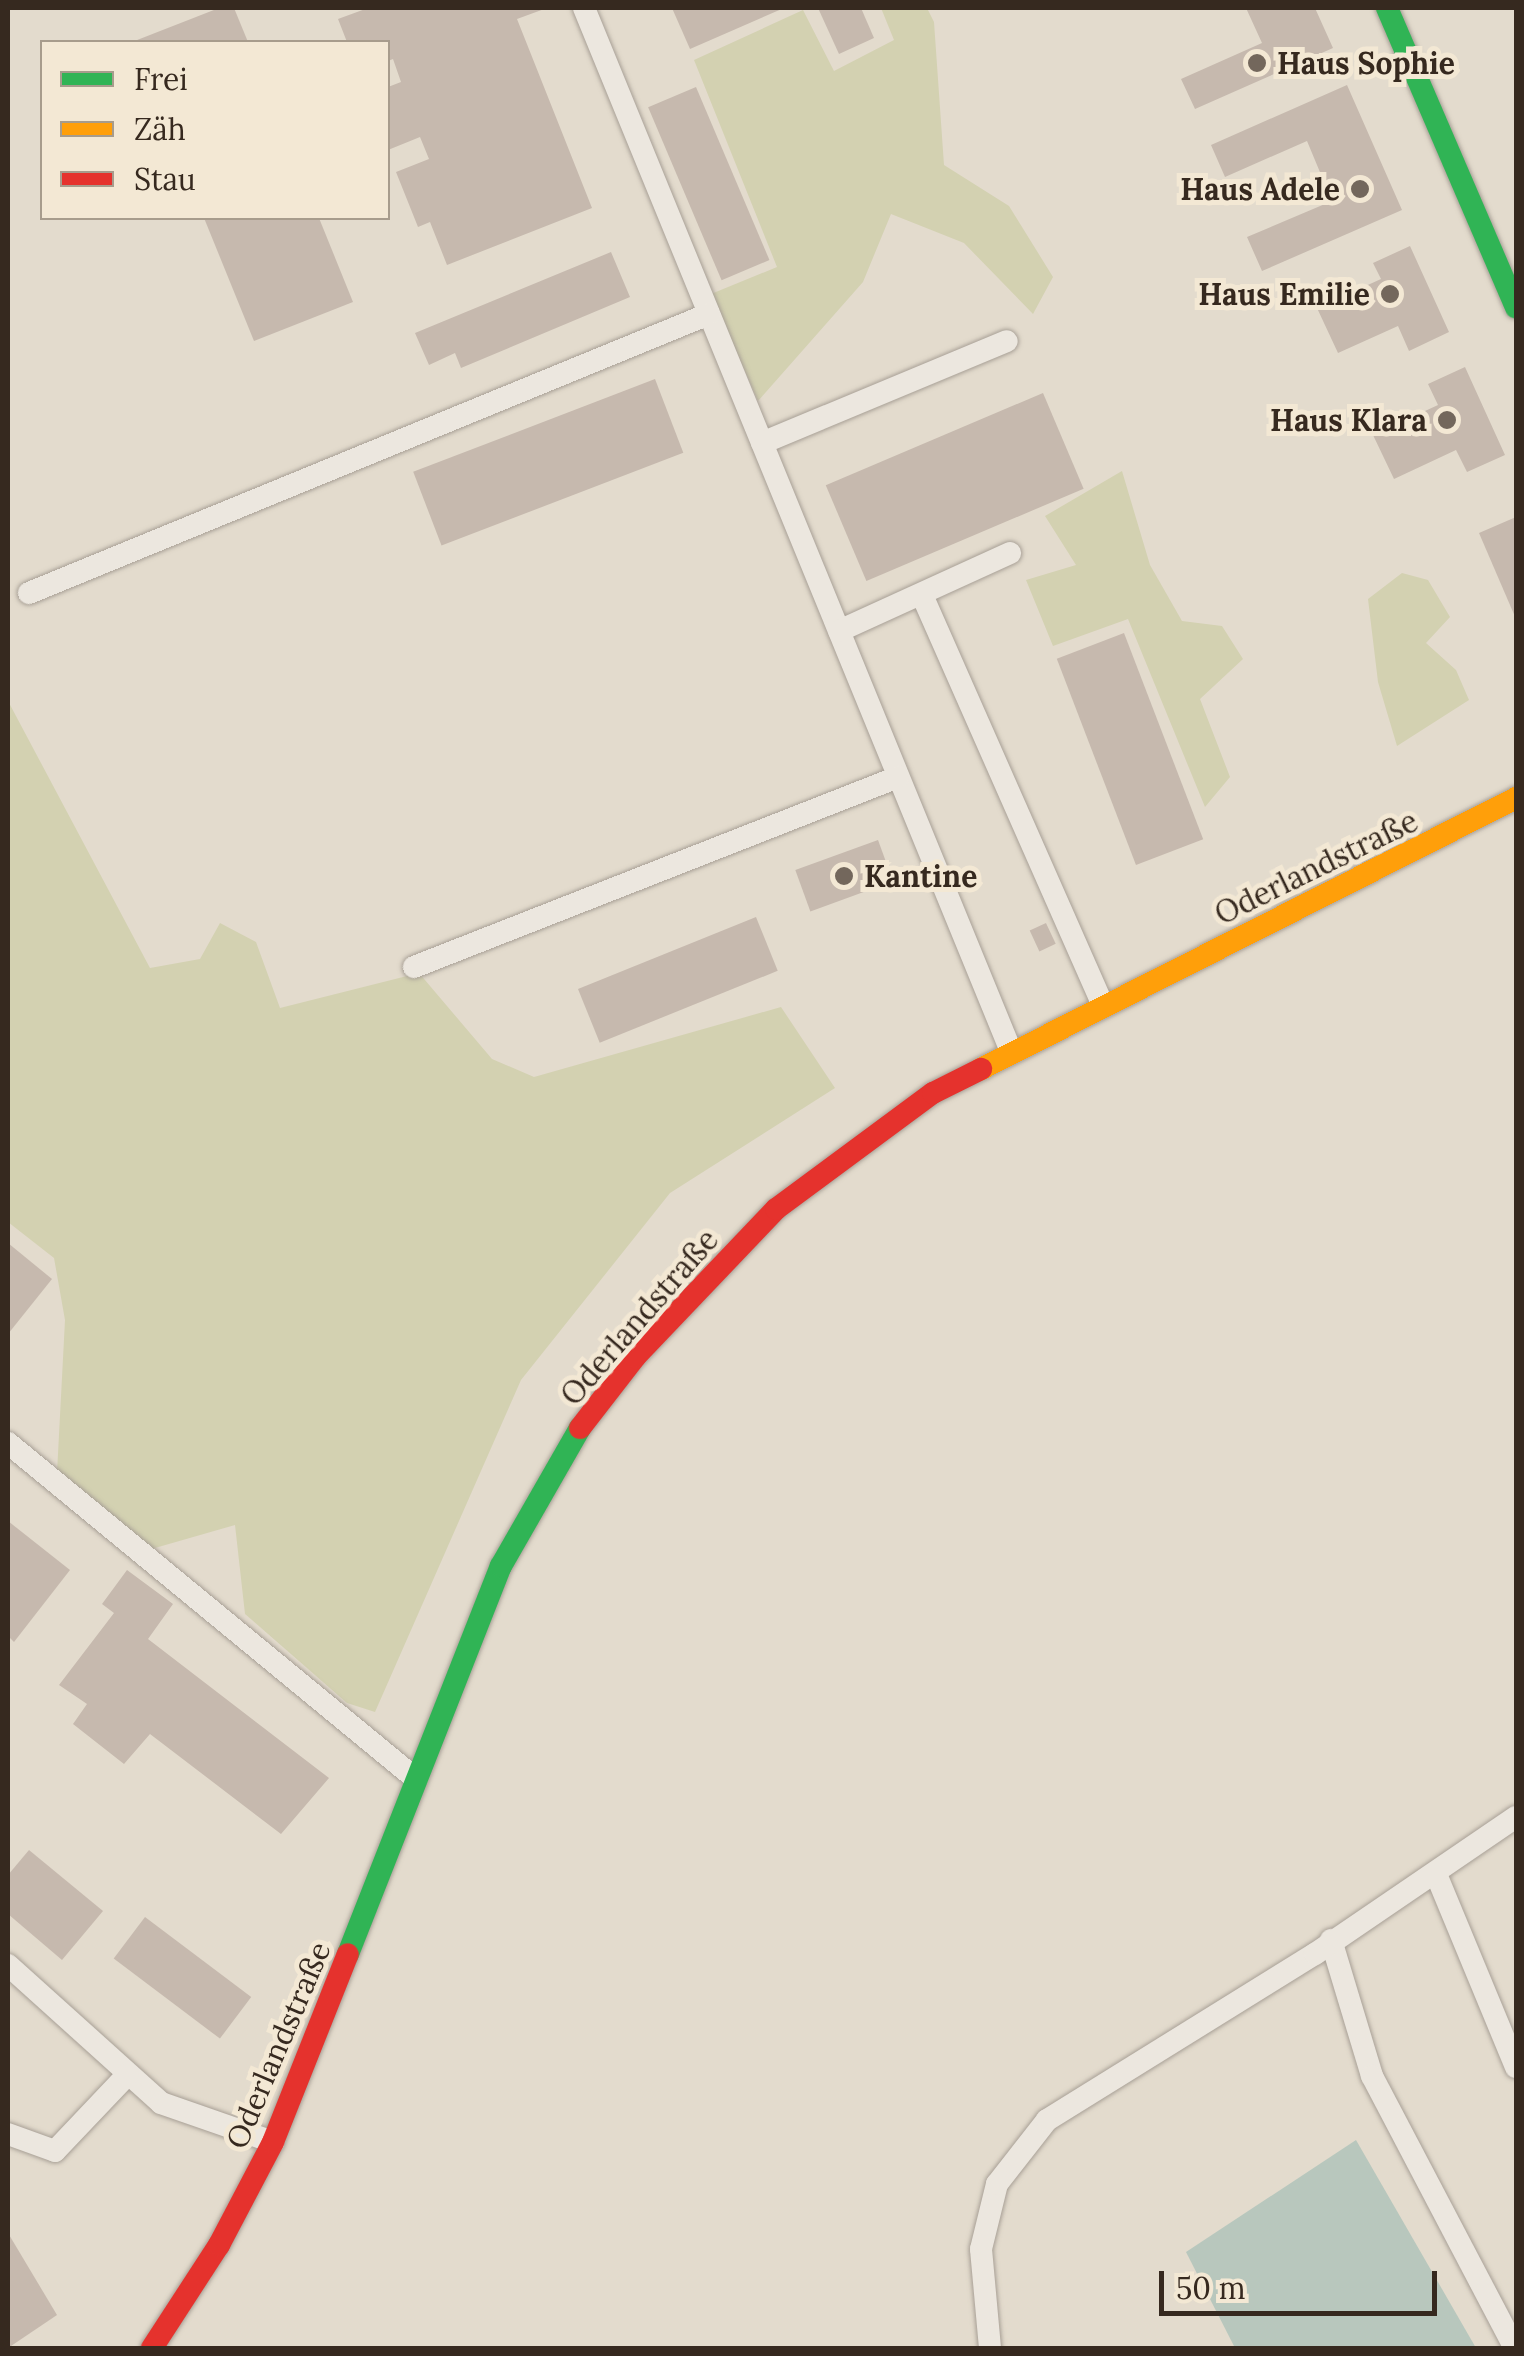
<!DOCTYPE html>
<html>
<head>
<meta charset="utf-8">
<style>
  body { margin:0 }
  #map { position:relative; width:1524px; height:2356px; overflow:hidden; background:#e3dbcd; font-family:Lora,serif }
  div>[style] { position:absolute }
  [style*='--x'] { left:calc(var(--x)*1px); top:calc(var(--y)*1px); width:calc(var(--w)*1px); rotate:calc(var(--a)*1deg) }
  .green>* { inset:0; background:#d3d1b1 }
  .water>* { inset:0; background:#b8c7bd }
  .building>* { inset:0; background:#c6b9ae; transform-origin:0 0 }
  .roads { filter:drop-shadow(0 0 2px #a8a096) drop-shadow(0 0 2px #a8a096) }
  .lane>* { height:22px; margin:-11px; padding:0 11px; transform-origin:11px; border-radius:11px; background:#ece7df }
  .fast>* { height:22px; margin:-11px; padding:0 11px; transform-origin:11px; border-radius:11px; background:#30b455 }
  .slow>* { height:22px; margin:-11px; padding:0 11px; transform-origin:11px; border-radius:11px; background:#ff9f0a }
  .jam>* { height:22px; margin:-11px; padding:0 11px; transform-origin:11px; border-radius:11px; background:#e5322d }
  .dots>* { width:28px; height:28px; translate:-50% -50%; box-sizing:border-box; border:5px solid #f3e8d4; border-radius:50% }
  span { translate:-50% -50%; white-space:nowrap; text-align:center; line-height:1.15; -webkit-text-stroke:10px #f3e8d4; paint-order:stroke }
  .poi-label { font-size:30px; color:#36291f; font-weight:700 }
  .left { translate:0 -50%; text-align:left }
  .right { translate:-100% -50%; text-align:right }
  .street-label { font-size:30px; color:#36291f }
  .frame { position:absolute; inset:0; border:10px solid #36291f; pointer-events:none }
  .legend { position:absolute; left:40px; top:40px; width:350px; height:180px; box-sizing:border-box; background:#f3e8d4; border:2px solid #a79c8c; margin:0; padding:12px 18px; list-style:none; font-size:30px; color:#36291f }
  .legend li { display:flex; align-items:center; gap:20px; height:50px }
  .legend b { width:50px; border:2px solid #a79c8c }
  .scale { position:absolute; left:1159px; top:2271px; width:278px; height:45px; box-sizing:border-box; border:5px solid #36291f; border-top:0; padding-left:12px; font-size:30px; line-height:35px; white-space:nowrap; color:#36291f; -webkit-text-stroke:8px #f3e8d4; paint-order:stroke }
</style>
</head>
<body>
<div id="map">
  <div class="green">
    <div style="clip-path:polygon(881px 8px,927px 8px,934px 22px,944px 165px,1009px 206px,1053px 277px,1033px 314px,964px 243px,891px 214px,863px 282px,758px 401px,711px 294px,777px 267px,694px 60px,803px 10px,834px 71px,894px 40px)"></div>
    <div style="clip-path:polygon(1122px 471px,1150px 565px,1182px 621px,1222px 626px,1243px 659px,1200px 699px,1230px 777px,1205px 807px,1128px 619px,1053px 646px,1026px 580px,1076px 565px,1045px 516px)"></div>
    <div style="clip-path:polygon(1402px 573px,1428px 580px,1450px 617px,1426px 643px,1456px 670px,1469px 700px,1397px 746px,1378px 682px,1368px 599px)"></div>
    <div style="clip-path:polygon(8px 701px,150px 968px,200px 959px,220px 923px,256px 942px,280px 1008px,419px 973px,492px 1059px,534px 1077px,781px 1007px,835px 1088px,670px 1193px,521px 1380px,375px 1712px,347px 1703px,245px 1614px,235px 1525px,141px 1552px,56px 1492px,65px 1320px,54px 1258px,8px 1222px)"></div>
  </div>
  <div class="water">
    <div style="clip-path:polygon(1356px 2140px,1476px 2348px,1235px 2348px,1186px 2252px)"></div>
  </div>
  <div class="building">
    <div style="clip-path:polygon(219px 8px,234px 8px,248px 42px,132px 42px)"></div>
    <div style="clip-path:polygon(368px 8px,547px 8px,517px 19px,592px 208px,447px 265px,430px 222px,418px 227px,396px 172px,429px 159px,420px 137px,388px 150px,388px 87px,401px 82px,393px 59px,388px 61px,388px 42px,347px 42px,338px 19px)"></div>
    <div style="clip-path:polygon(672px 8px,784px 8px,690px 49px)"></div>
    <div style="clip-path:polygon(818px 8px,861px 8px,874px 38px,839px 54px)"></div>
    <div style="clip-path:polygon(1246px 8px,1315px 8px,1333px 48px,1195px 109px,1181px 79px,1262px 43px)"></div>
    <div style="clip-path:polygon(1347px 85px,1402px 210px,1262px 271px,1247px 237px,1332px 201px,1307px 141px,1225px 177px,1211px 145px)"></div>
    <div style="left:696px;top:87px;width:188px;height:52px;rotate:67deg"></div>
    <div style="clip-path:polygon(204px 218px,319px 218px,353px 302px,254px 341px)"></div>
    <div style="clip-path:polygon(1410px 246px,1449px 332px,1409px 351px,1398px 326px,1338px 353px,1317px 308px,1381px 279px,1373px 263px)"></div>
    <div style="clip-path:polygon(611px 252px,630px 297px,461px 368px,455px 353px,429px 365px,415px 333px)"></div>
    <div style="clip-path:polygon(1465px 367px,1505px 455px,1467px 472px,1456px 450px,1394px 479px,1373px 435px,1438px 405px,1428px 384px)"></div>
    <div style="left:655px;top:379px;width:79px;height:259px;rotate:69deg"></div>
    <div style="left:1043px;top:393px;width:104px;height:236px;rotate:67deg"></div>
    <div style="clip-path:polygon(1516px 517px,1516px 619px,1479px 533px)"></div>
    <div style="left:1124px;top:633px;width:221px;height:72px;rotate:69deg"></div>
    <div style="left:878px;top:840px;width:44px;height:88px;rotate:70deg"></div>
    <div style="left:756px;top:917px;width:58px;height:192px;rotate:68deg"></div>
    <div style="left:1046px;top:923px;width:23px;height:18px;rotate:65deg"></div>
    <div style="clip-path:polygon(8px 1243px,52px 1279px,8px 1334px)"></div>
    <div style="clip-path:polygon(8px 1521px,70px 1570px,14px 1642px,8px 1636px)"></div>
    <div style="clip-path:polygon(127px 1570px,173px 1604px,148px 1639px,329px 1778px,281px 1834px,150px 1734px,124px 1764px,73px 1724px,87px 1704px,59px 1685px,114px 1613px,102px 1604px)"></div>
    <div style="clip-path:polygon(29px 1850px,103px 1911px,62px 1960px,8px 1914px,8px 1875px)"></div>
    <div style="left:145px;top:1917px;width:133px;height:52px;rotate:37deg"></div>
    <div style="clip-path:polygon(8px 2233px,57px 2315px,8px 2348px)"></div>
  </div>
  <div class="roads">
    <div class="lane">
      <div style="--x:584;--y:8;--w:1127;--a:67.74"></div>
      <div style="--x:762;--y:443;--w:265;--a:-22.6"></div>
      <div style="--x:29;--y:593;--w:735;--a:-22.31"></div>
      <div style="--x:922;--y:595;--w:446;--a:66.2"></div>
      <div style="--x:839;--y:631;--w:188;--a:-24.5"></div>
      <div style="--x:414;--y:967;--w:520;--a:-21.43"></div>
      <div style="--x:8;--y:1443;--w:529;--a:39.47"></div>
      <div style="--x:1436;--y:1874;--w:209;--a:67.5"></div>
      <div style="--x:1331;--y:1940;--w:142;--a:73.2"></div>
      <div style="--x:1372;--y:2076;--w:307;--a:62.3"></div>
      <div style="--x:8;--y:1965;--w:206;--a:42"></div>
      <div style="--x:161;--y:2103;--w:119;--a:19.2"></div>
      <div style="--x:8;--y:2134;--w:50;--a:19.9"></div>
      <div style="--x:55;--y:2151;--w:106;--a:-46.5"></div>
      <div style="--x:990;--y:2348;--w:99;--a:-95.2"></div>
      <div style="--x:981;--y:2249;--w:67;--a:-76.2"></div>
      <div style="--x:997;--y:2184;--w:81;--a:-52"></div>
      <div style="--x:1047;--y:2120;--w:315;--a:-31.8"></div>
      <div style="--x:1315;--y:1954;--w:243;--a:-34.3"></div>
    </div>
    <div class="fast">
      <div style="--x:1387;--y:8;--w:326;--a:66.7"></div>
      <div style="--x:348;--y:1954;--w:417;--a:-68.5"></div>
      <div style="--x:501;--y:1566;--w:159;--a:-60.2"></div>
    </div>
    <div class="slow">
      <div style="--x:981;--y:1069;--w:600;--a:-26.86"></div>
    </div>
    <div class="jam">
      <div style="--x:580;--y:1428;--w:90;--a:-52.2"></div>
      <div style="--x:635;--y:1357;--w:204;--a:-46.4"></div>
      <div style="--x:776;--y:1209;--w:195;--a:-36.5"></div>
      <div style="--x:933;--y:1093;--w:54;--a:-26.6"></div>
      <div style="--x:152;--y:2348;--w:123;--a:-57"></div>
      <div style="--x:219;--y:2245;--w:116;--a:-62.3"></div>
      <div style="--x:273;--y:2142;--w:202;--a:-68.3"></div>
    </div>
  </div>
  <div class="dots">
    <div style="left:1257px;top:63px;background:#73675c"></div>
    <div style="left:1360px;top:189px;background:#73675c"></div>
    <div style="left:1390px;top:294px;background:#73675c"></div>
    <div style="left:1447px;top:420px;background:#73675c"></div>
    <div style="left:844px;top:876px;background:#73675c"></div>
  </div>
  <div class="poi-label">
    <span class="left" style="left:1277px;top:63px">Haus Sophie</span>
    <span class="right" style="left:1340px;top:189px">Haus Adele</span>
    <span class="right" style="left:1370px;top:294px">Haus Emilie</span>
    <span class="right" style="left:1427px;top:420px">Haus Klara</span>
    <span class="left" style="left:864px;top:876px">Kantine</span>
  </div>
  <div class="street-label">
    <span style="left:1316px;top:867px;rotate:-26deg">Oderlandstraße</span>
    <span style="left:639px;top:1317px;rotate:-49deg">Oderlandstraße</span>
    <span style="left:278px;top:2045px;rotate:-67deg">Oderlandstraße</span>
  </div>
  <div class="frame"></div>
  <ul class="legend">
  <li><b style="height:12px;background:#30b455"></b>Frei</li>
  <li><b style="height:12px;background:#ff9f0a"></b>Zäh</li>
  <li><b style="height:12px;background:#e5322d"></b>Stau</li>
  </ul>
  <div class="scale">50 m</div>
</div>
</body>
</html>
